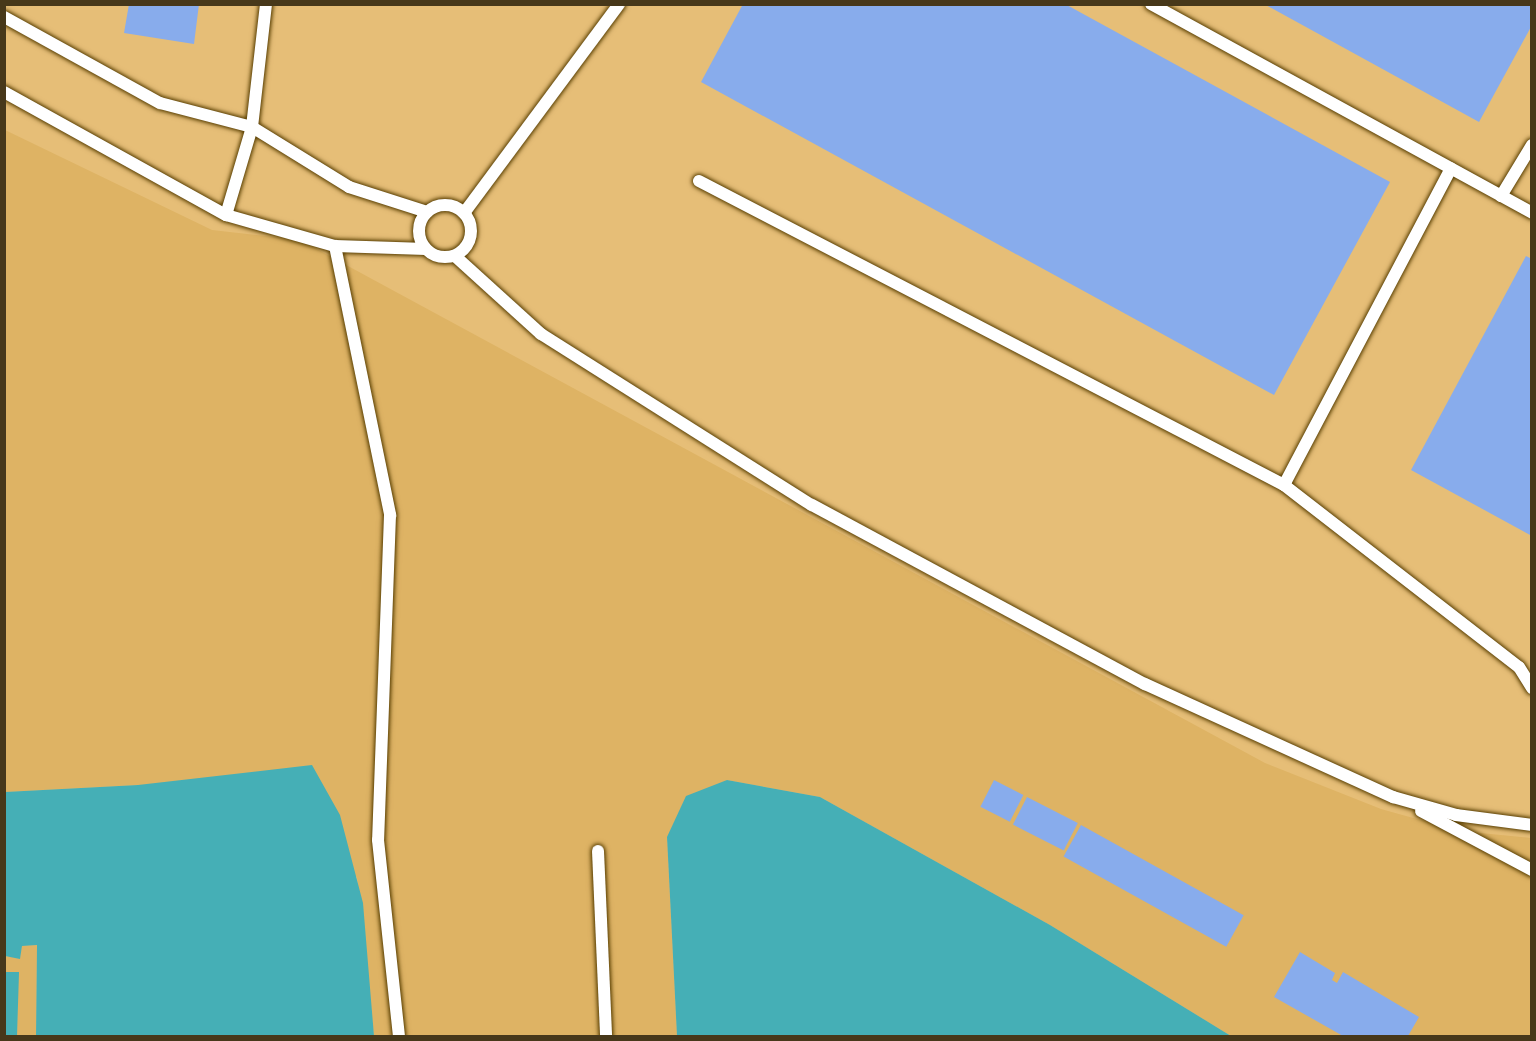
<!DOCTYPE html>
<html>
<head>
<meta charset="utf-8">
<style>
  body { margin:0 }
  #map { position:relative; width:1536px; height:1041px; overflow:hidden; background:#e6be77; font-family:Mulish,sans-serif }
  div>[style] { position:absolute }
  [style*='--x'] { left:calc(var(--x)*1px); top:calc(var(--y)*1px); width:calc(var(--w)*1px); rotate:calc(var(--a)*1deg) }
  .built>* { inset:0; background:#deb364 }
  .water>* { inset:0; background:#45afb6 }
  .building>* { inset:0; background:#88acec; transform-origin:0 0 }
  .roads { filter:drop-shadow(0 0 2px #583e00) drop-shadow(0 0 2px #583e00) }
  .lane>* { height:12px; margin:-6px; padding:0 6px; transform-origin:6px; border-radius:6px; background:#fff }
  .lane>.ring { margin:-6px; padding:0; box-sizing:content-box; background:none; border:12px solid #fff; border-radius:50% }
  span { translate:-50% -50%; white-space:nowrap; text-align:center; line-height:1.15; -webkit-text-stroke:4.5px #e6be77; paint-order:stroke }
  .frame { position:absolute; inset:0; border:6px solid #47381a; pointer-events:none }
</style>
</head>
<body>
<div id="map">
  <div class="built">
    <div style="clip-path:polygon(5px 130px,212px 230px,300px 240px,1265px 763px,1381px 809px,1460px 831px,1531px 838px,1531px 1036px,1231px 1036px,1050px 925px,820px 797px,727px 780px,667px 837px,677px 1036px,374px 1036px,357px 877px,138px 785px,5px 792px)"></div>
    <div style="clip-path:polygon(37px 945px,36px 1036px,17px 1036px,18px 972px,5px 972px,4px 956px,20px 958px,22px 946px)"></div>
  </div>
  <div class="water">
    <div style="clip-path:polygon(312px 765px,340px 815px,363px 903px,374px 1036px,36px 1036px,37px 945px,22px 946px,20px 959px,5px 956px,5px 792px,138px 785px)"></div>
    <div style="clip-path:polygon(727px 780px,820px 797px,1050px 925px,1231px 1036px,677px 1036px,667px 837px,686px 796px)"></div>
    <div style="clip-path:polygon(5px 972px,19px 972px,17px 1036px,5px 1036px)"></div>
  </div>
  <div class="building">
    <div style="clip-path:polygon(129px 4px,199px 4px,194px 44px,124px 33px)"></div>
    <div style="clip-path:polygon(743px 4px,1065px 4px,1390px 182px,1274px 395px,701px 82px)"></div>
    <div style="clip-path:polygon(1264px 4px,1532px 4px,1532px 25px,1479px 122px)"></div>
    <div style="clip-path:polygon(1526px 256px,1532px 259px,1532px 536px,1411px 470px)"></div>
    <div style="left:994px;top:780px;width:33px;height:30px;rotate:27deg"></div>
    <div style="left:1027px;top:797px;width:57px;height:31px;rotate:27deg"></div>
    <div style="left:1081px;top:825px;width:186px;height:36px;rotate:29deg"></div>
    <div style="clip-path:polygon(1300px 952px,1335px 973px,1332px 980px,1337px 983px,1343px 972px,1419px 1017px,1408px 1036px,1343px 1036px,1274px 997px)"></div>
  </div>
  <div class="roads">
    <div class="lane">
      <div style="--x:1151;--y:4;--w:435;--a:28.7"></div>
      <div style="--x:4;--y:17;--w:178;--a:28.9"></div>
      <div style="--x:160;--y:103;--w:95;--a:14.6"></div>
      <div style="--x:252;--y:127;--w:114;--a:31.7"></div>
      <div style="--x:349;--y:187;--w:82;--a:17.8"></div>
      <div style="--x:4;--y:92;--w:254;--a:29"></div>
      <div style="--x:226;--y:215;--w:113;--a:15.9"></div>
      <div style="--x:335;--y:246;--w:91;--a:1.9"></div>
      <div style="--x:699;--y:181;--w:659;--a:27.46"></div>
      <div style="--x:1284;--y:485;--w:358;--a:-62.2"></div>
      <div style="--x:1501;--y:196;--w:60;--a:-58.7"></div>
      <div class="ring" style="left:419px;top:205px;width:40px;height:40px"></div>
      <div style="--x:464;--y:213;--w:260;--a:-53.4"></div>
      <div style="--x:226;--y:215;--w:92;--a:-73.5"></div>
      <div style="--x:252;--y:127;--w:124;--a:-83.5"></div>
      <div style="--x:335;--y:246;--w:275;--a:78.4"></div>
      <div style="--x:390;--y:515;--w:325;--a:92.1"></div>
      <div style="--x:378;--y:840;--w:197;--a:83.9"></div>
      <div style="--x:455;--y:256;--w:116;--a:42.2"></div>
      <div style="--x:541;--y:334;--w:320;--a:32.3"></div>
      <div style="--x:812;--y:505;--w:378;--a:28.3"></div>
      <div style="--x:1145;--y:684;--w:273;--a:24.5"></div>
      <div style="--x:1393;--y:797;--w:66;--a:15.9"></div>
      <div style="--x:1456;--y:815;--w:77;--a:7.5"></div>
      <div style="--x:1284;--y:485;--w:297;--a:37.8"></div>
      <div style="--x:1519;--y:667;--w:25;--a:58"></div>
      <div style="--x:1421;--y:811;--w:126;--a:28"></div>
      <div style="--x:598;--y:851;--w:185;--a:87.5"></div>
    </div>
  </div>
  <div class="frame"></div>
</div>
</body>
</html>
